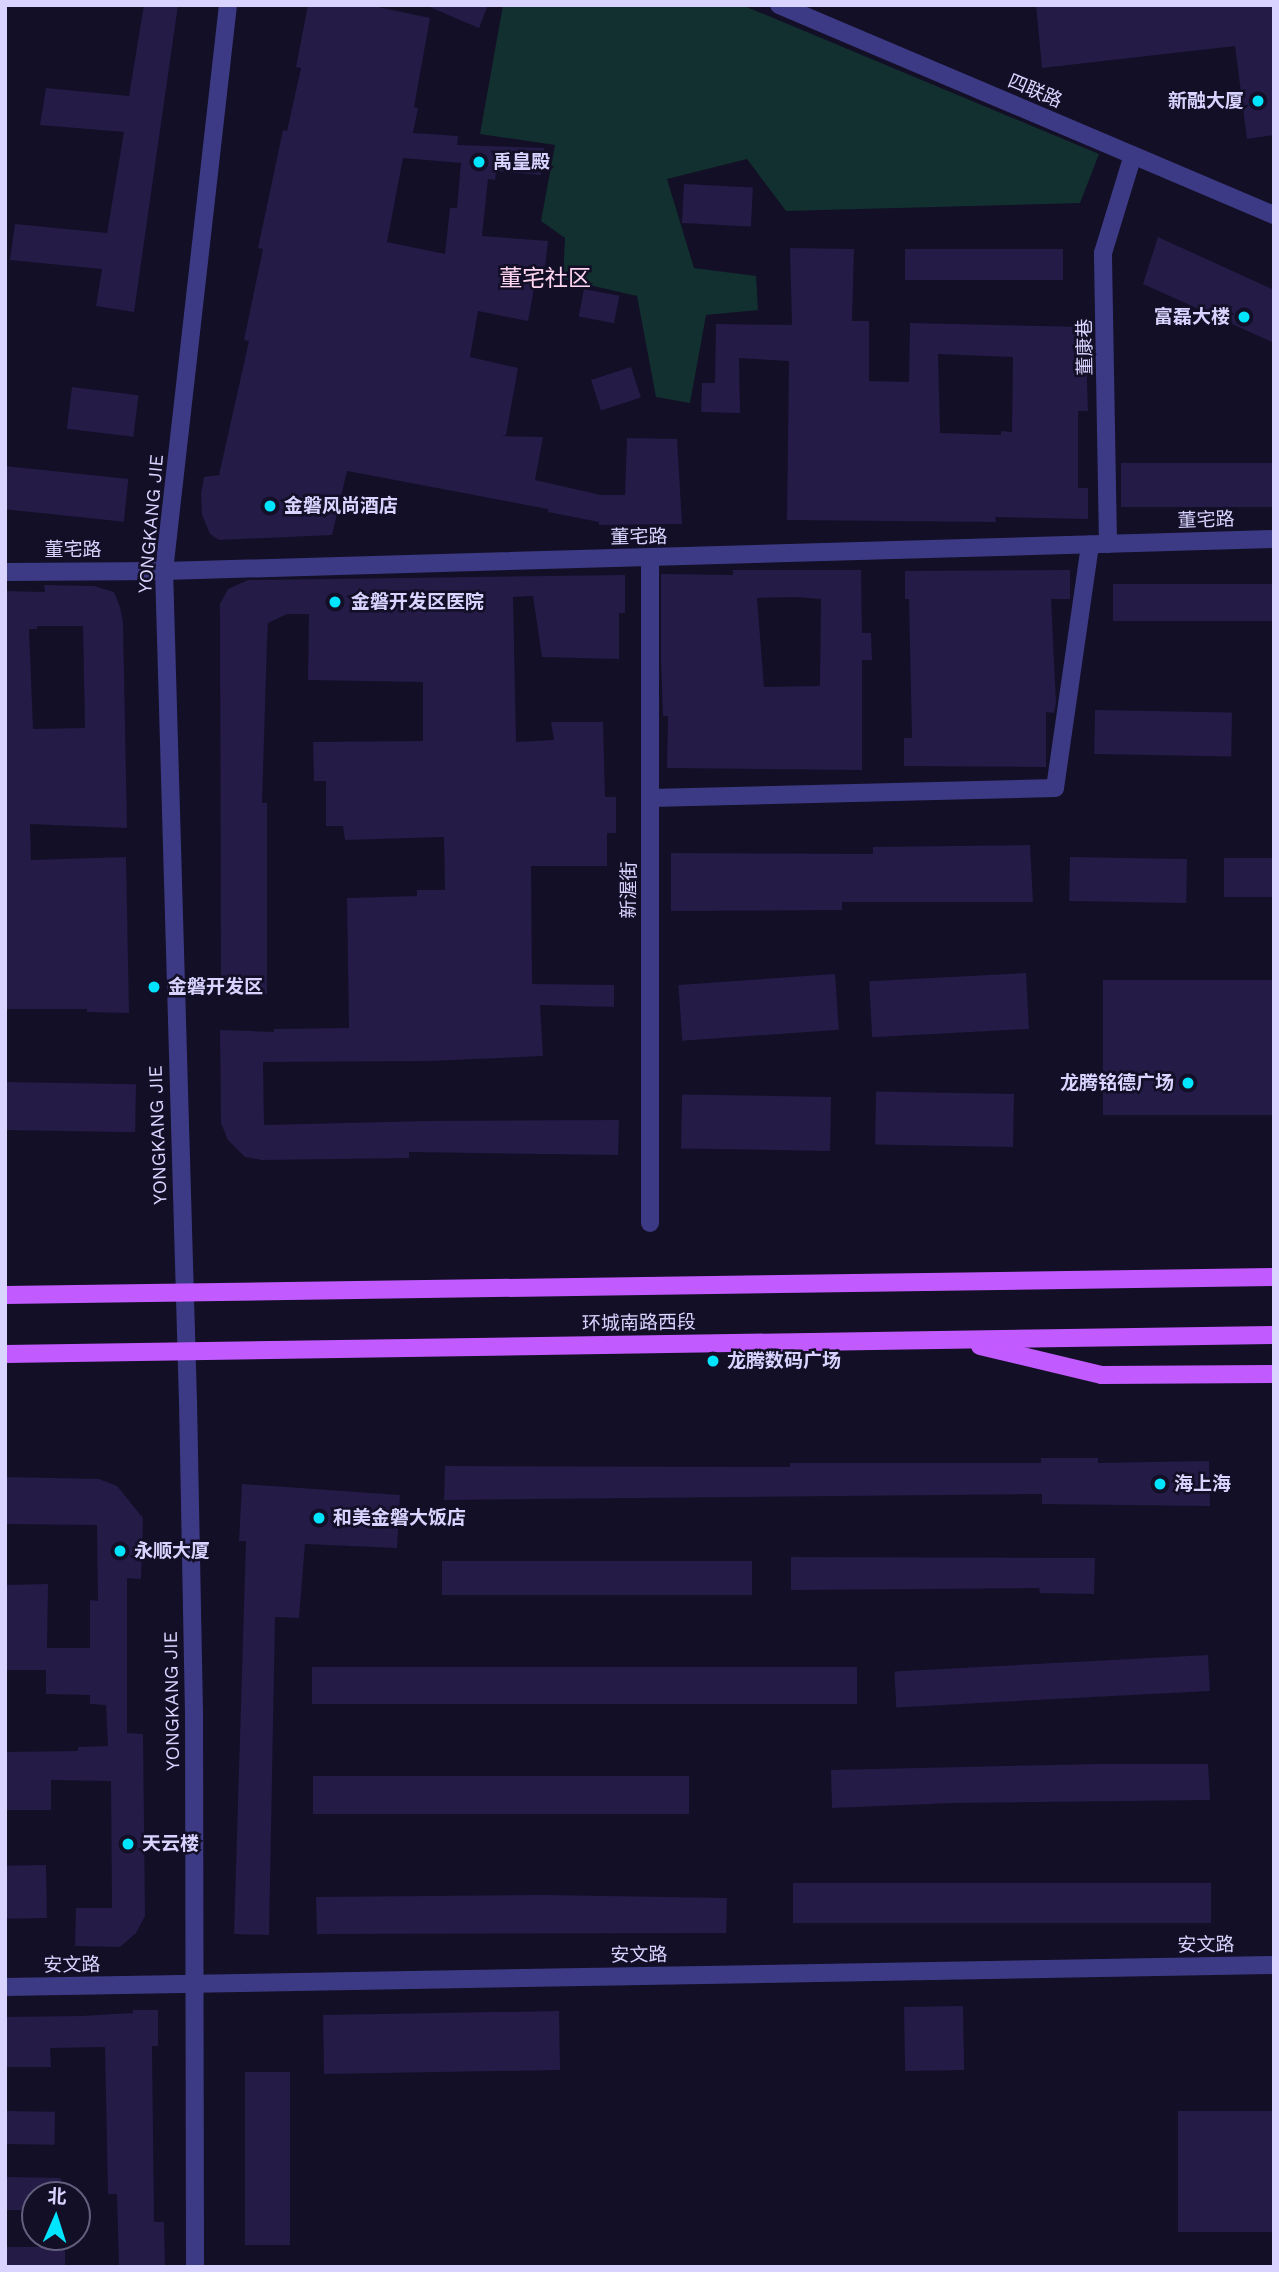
<!DOCTYPE html>
<html>
<head>
<meta charset="utf-8">
<style>
  body { margin:0 }
  #map { position:relative; width:1279px; height:2272px; overflow:hidden; background:#130f26; font-family:"Work Sans","Noto Sans SC",sans-serif }
  div>[style] { position:absolute }
  [style*='--x'] { left:calc(var(--x)*1px); top:calc(var(--y)*1px); width:calc(var(--w)*1px); rotate:calc(var(--a)*1deg) }
  .green>* { inset:0; background:#12302f }
  .building>* { inset:0; background:#241b47; transform-origin:0 0 }
  .minor>* { height:18px; margin:-9px; padding:0 9px; transform-origin:9px; border-radius:9px; background:#3d3a85 }
  .major>* { height:18px; margin:-9px; padding:0 9px; transform-origin:9px; border-radius:9px; background:#c25bff }
  .dots>* { width:19px; height:19px; translate:-50% -50%; box-sizing:border-box; border:4px solid #130f26; border-radius:50% }
  span { translate:-50% -50%; white-space:nowrap; text-align:center; line-height:1.15; -webkit-text-stroke:5px #130f26; paint-order:stroke }
  .street-label { font-size:19px; color:#d9d4ff }
  .poi-label { font-size:19px; color:#d9d4ff; font-weight:700 }
  .right { translate:-100% -50%; text-align:right }
  .left { translate:0 -50%; text-align:left }
  .quarter-label { font-size:23px; color:#ffd6f0 }
  .frame { position:absolute; inset:0; border:7px solid #d9d4ff; pointer-events:none }
  .north { position:absolute; left:21px; top:2181px; width:70px; height:70px; box-sizing:border-box; background:#130f26; border:2px solid #625e7d; border-radius:50%; rotate:3deg; font-size:19px; font-weight:700; line-height:28px; text-align:center; color:#d9d4ff }
  .north::after { content:''; display:block; margin:auto; width:24px; height:32px; background:#00e5ff; clip-path:polygon(50% 0,100% 100%,50% 72%,0 100%) }
</style>
</head>
<body>
<div id="map">
  <div class="green">
    <div style="clip-path:polygon(503px 5px,742px 5px,1099px 154px,1080px 203px,786px 211px,747px 159px,667px 179px,694px 268px,756px 276px,758px 310px,706px 315px,690px 403px,656px 397px,637px 296px,563px 279px,565px 238px,541px 221px,555px 145px,480px 134px)"></div>
  </div>
  <div class="building">
    <div style="clip-path:polygon(144px 5px,178px 5px,134px 312px,96px 306px,102px 269px,10px 260px,15px 224px,107px 233px,124px 132px,40px 125px,46px 88px,129px 96px)"></div>
    <div style="clip-path:polygon(evenodd,308px 5px,369px 5px,430px 18px,414px 107px,418px 108px,413px 133px,458px 136px,457px 145px,544px 148px,541px 175px,496px 171px,495px 180px,488px 179px,482px 236px,548px 241px,545px 268px,538px 267px,528px 321px,478px 311px,470px 357px,518px 368px,506px 435px,502px 436px,543px 437px,535px 480px,601px 495px,625px 495px,627px 438px,677px 439px,682px 524px,599px 525px,599px 522px,548px 512px,548px 509px,347px 471px,332px 535px,219px 540px,210px 534px,202px 515px,201px 494px,204px 477px,219px 475px,249px 341px,244px 340px,263px 249px,258px 248px,283px 130px,287px 131px,301px 68px,296px 67px,308px 5px,403px 158px,461px 163px,457px 208px,450px 208px,445px 254px,387px 242px,403px 158px)"></div>
    <div style="clip-path:polygon(425px 5px,488px 5px,479px 28px)"></div>
    <div style="clip-path:polygon(1036px 5px,1274px 5px,1274px 135px,1247px 139px,1235px 46px,1042px 68px)"></div>
    <div style="left:684px;top:184px;width:69px;height:39px;rotate:3deg"></div>
    <div style="clip-path:polygon(1158px 237px,1274px 290px,1274px 343px,1143px 284px)"></div>
    <div style="clip-path:polygon(evenodd,790px 248px,854px 249px,852px 321px,869px 321px,869px 381px,909px 382px,910px 323px,1085px 327px,1088px 411px,1078px 411px,1078px 488px,1088px 488px,1088px 519px,995px 517px,996px 522px,787px 520px,789px 361px,739px 358px,740px 413px,701px 412px,702px 383px,715px 383px,716px 324px,792px 325px,790px 248px,938px 354px,1013px 357px,1012px 432px,1001px 431px,1001px 435px,940px 433px,938px 354px)"></div>
    <div style="left:905px;top:249px;width:158px;height:31px"></div>
    <div style="left:584px;top:289px;width:36px;height:28px;rotate:11deg"></div>
    <div style="left:631px;top:367px;width:32px;height:42px;rotate:72deg"></div>
    <div style="left:72px;top:387px;width:67px;height:42px;rotate:7deg"></div>
    <div style="left:1121px;top:463px;width:153px;height:44px"></div>
    <div style="left:5px;top:466px;width:124px;height:43px;rotate:6deg"></div>
    <div style="clip-path:polygon(evenodd,733px 570px,861px 570px,862px 633px,871px 633px,872px 660px,862px 660px,862px 770px,667px 768px,668px 716px,663px 716px,661px 661px,661px 574px,733px 575px,733px 570px,796px 597px,821px 599px,820px 686px,764px 687px,757px 598px,796px 597px)"></div>
    <div style="clip-path:polygon(1070px 570px,1070px 599px,1051px 599px,1056px 703px,1054px 713px,1046px 712px,1046px 767px,904px 766px,904px 738px,912px 738px,909px 599px,905px 599px,905px 571px)"></div>
    <div style="clip-path:polygon(625px 575px,625px 613px,619px 613px,619px 659px,542px 657px,533px 596px,513px 597px,516px 742px,554px 740px,551px 722px,603px 722px,605px 797px,616px 797px,616px 833px,607px 833px,607px 866px,531px 866px,532px 984px,614px 985px,614px 1007px,540px 1005px,543px 1056px,430px 1061px,263px 1062px,264px 1125px,427px 1121px,619px 1120px,618px 1155px,409px 1152px,409px 1158px,262px 1160px,245px 1157px,228px 1140px,221px 1123px,220px 1030px,274px 1032px,274px 1029px,349px 1028px,347px 898px,417px 896px,417px 890px,445px 890px,444px 837px,345px 840px,343px 826px,326px 826px,326px 781px,314px 781px,313px 742px,423px 741px,423px 682px,308px 680px,309px 614px,287px 614px,268px 623px,267px 641px,262px 803px,267px 803px,267px 994px,221px 993px,220px 604px,228px 589px,248px 580px)"></div>
    <div style="left:1274px;top:584px;width:37px;height:161px;rotate:90deg"></div>
    <div style="clip-path:polygon(evenodd,44px 585px,94px 586px,114px 592px,120px 607px,123px 623px,127px 828px,30px 824px,31px 860px,126px 857px,129px 1013px,87px 1012px,87px 1009px,5px 1009px,5px 591px,45px 592px,44px 585px,37px 626px,83px 626px,85px 728px,33px 729px,29px 629px,37px 629px,37px 626px)"></div>
    <div style="left:1095px;top:710px;width:137px;height:44px;rotate:1deg"></div>
    <div style="clip-path:polygon(1030px 845px,1033px 902px,842px 902px,842px 910px,671px 911px,671px 853px,873px 854px,873px 847px)"></div>
    <div style="left:1070px;top:857px;width:117px;height:44px;rotate:1deg"></div>
    <div style="left:1224px;top:858px;width:50px;height:39px"></div>
    <div style="left:1026px;top:973px;width:56px;height:157px;rotate:87deg"></div>
    <div style="left:835px;top:974px;width:56px;height:157px;rotate:86deg"></div>
    <div style="left:1274px;top:980px;width:135px;height:171px;rotate:90deg"></div>
    <div style="left:5px;top:1082px;width:131px;height:48px;rotate:1deg"></div>
    <div style="left:1014px;top:1094px;width:53px;height:138px;rotate:91deg"></div>
    <div style="left:831px;top:1097px;width:54px;height:149px;rotate:91deg"></div>
    <div style="clip-path:polygon(1041px 1458px,1098px 1458px,1098px 1463px,1209px 1461px,1210px 1506px,1042px 1504px,1042px 1494px,444px 1500px,445px 1466px,790px 1467px,790px 1463px,1041px 1463px)"></div>
    <div style="clip-path:polygon(5px 1477px,99px 1479px,117px 1486px,143px 1518px,141px 1579px,127px 1578px,127px 1733px,143px 1734px,145px 1916px,136px 1933px,120px 1947px,75px 1946px,76px 1908px,112px 1908px,111px 1781px,51px 1780px,51px 1810px,5px 1810px,5px 1752px,78px 1751px,78px 1747px,108px 1746px,106px 1705px,90px 1704px,90px 1695px,46px 1694px,46px 1670px,5px 1670px,5px 1585px,48px 1584px,47px 1648px,90px 1648px,90px 1600px,98px 1601px,97px 1525px,5px 1524px)"></div>
    <div style="clip-path:polygon(242px 1484px,400px 1495px,397px 1548px,305px 1544px,299px 1618px,275px 1617px,269px 1935px,234px 1934px,246px 1541px,239px 1541px)"></div>
    <div style="clip-path:polygon(791px 1557px,1095px 1558px,1094px 1594px,1040px 1593px,1039px 1588px,791px 1590px)"></div>
    <div style="left:442px;top:1561px;width:310px;height:34px"></div>
    <div style="left:1208px;top:1655px;width:36px;height:314px;rotate:87deg"></div>
    <div style="left:857px;top:1667px;width:37px;height:545px;rotate:90deg"></div>
    <div style="clip-path:polygon(1100px 1764px,1208px 1764px,1210px 1800px,953px 1803px,832px 1808px,831px 1770px)"></div>
    <div style="left:689px;top:1776px;width:38px;height:376px;rotate:90deg"></div>
    <div style="left:46px;top:1865px;width:53px;height:41px;rotate:89deg"></div>
    <div style="left:1211px;top:1883px;width:40px;height:418px;rotate:90deg"></div>
    <div style="clip-path:polygon(546px 1895px,727px 1898px,726px 1933px,317px 1934px,316px 1897px)"></div>
    <div style="left:963px;top:2006px;width:64px;height:59px;rotate:89deg"></div>
    <div style="clip-path:polygon(133px 2010px,158px 2010px,158px 2046px,152px 2046px,154px 2222px,164px 2222px,165px 2267px,119px 2267px,117px 2194px,108px 2194px,105px 2047px,50px 2048px,51px 2067px,5px 2067px,5px 2017px,81px 2016px,133px 2013px)"></div>
    <div style="left:559px;top:2011px;width:59px;height:236px;rotate:89deg"></div>
    <div style="left:245px;top:2072px;width:45px;height:173px"></div>
    <div style="left:5px;top:2111px;width:50px;height:33px;rotate:1deg"></div>
    <div style="left:1274px;top:2111px;width:121px;height:96px;rotate:90deg"></div>
    <div style="clip-path:polygon(5px 2177px,61px 2178px,61px 2195px,35px 2195px,35px 2210px,5px 2210px)"></div>
    <div style="left:6px;top:2247px;width:59px;height:20px"></div>
  </div>
  <div class="minor">
    <div style="--x:779;--y:5;--w:538;--a:22.99"></div>
    <div style="--x:1108;--y:544;--w:291;--a:-91"></div>
    <div style="--x:1103;--y:253;--w:102;--a:-73"></div>
    <div style="--x:5;--y:572;--w:159;--a:-0.4"></div>
    <div style="--x:164;--y:571;--w:1110;--a:-1.65"></div>
    <div style="--x:650;--y:798;--w:405;--a:-1.4"></div>
    <div style="--x:1055;--y:788;--w:246;--a:-81.8"></div>
    <div style="--x:650;--y:1223;--w:665;--a:-90"></div>
    <div style="--x:5;--y:1987;--w:1269;--a:-0.99"></div>
    <div style="--x:195;--y:2267;--w:554;--a:-90.1"></div>
    <div style="--x:194;--y:1713;--w:311;--a:-91.1"></div>
    <div style="--x:188;--y:1402;--w:831;--a:-91.65"></div>
    <div style="--x:164;--y:571;--w:570;--a:-83.55"></div>
  </div>
  <div class="major">
    <div style="--x:5;--y:1295;--w:1269;--a:-0.81"></div>
    <div style="--x:980;--y:1346;--w:125;--a:13.4"></div>
    <div style="--x:1102;--y:1375;--w:172;--a:-0.3"></div>
    <div style="--x:5;--y:1354;--w:1269;--a:-0.86"></div>
  </div>
  <div class="dots">
    <div style="left:1258px;top:101px;background:#00e5ff"></div>
    <div style="left:479px;top:162px;background:#00e5ff"></div>
    <div style="left:1244px;top:317px;background:#00e5ff"></div>
    <div style="left:270px;top:506px;background:#00e5ff"></div>
    <div style="left:335px;top:602px;background:#00e5ff"></div>
    <div style="left:154px;top:987px;background:#00e5ff"></div>
    <div style="left:1188px;top:1083px;background:#00e5ff"></div>
    <div style="left:713px;top:1361px;background:#00e5ff"></div>
    <div style="left:1160px;top:1484px;background:#00e5ff"></div>
    <div style="left:319px;top:1518px;background:#00e5ff"></div>
    <div style="left:120px;top:1551px;background:#00e5ff"></div>
    <div style="left:128px;top:1844px;background:#00e5ff"></div>
  </div>
  <div class="street-label">
    <span style="left:1035px;top:91px;rotate:23deg">四联路</span>
    <span style="left:1085px;top:347px;rotate:-91deg">董康巷</span>
    <span style="left:1206px;top:520px;rotate:-2deg">董宅路</span>
    <span style="left:151px;top:524px;rotate:-85deg">YONGKANG JIE</span>
    <span style="left:639px;top:537px;rotate:-1deg">董宅路</span>
    <span style="left:73px;top:550px">董宅路</span>
    <span style="left:629px;top:890px;rotate:-90deg">新渥街</span>
    <span style="left:158px;top:1135px;rotate:-92deg">YONGKANG JIE</span>
    <span style="left:639px;top:1323px;rotate:-1deg">环城南路西段</span>
    <span style="left:172px;top:1701px;rotate:-91deg">YONGKANG JIE</span>
    <span style="left:1206px;top:1945px;rotate:-1deg">安文路</span>
    <span style="left:639px;top:1955px;rotate:-1deg">安文路</span>
    <span style="left:72px;top:1965px;rotate:-1deg">安文路</span>
  </div>
  <div class="poi-label">
    <span class="right" style="left:1244px;top:101px">新融大厦</span>
    <span class="left" style="left:493px;top:162px">禹皇殿</span>
    <span class="right" style="left:1230px;top:317px">富磊大楼</span>
    <span class="left" style="left:284px;top:506px">金磐风尚酒店</span>
    <span class="left" style="left:351px;top:602px">金磐开发区医院</span>
    <span class="left" style="left:168px;top:987px">金磐开发区</span>
    <span class="right" style="left:1174px;top:1083px">龙腾铭德广场</span>
    <span class="left" style="left:727px;top:1361px">龙腾数码广场</span>
    <span class="left" style="left:1174px;top:1484px">海上海</span>
    <span class="left" style="left:333px;top:1518px">和美金磐大饭店</span>
    <span class="left" style="left:134px;top:1551px">永顺大厦</span>
    <span class="left" style="left:142px;top:1844px">天云楼</span>
  </div>
  <div class="quarter-label">
    <span style="left:545px;top:279px">董宅社区</span>
  </div>
  <div class="frame"></div>
  <div class="north">北</div>
</div>
</body>
</html>
